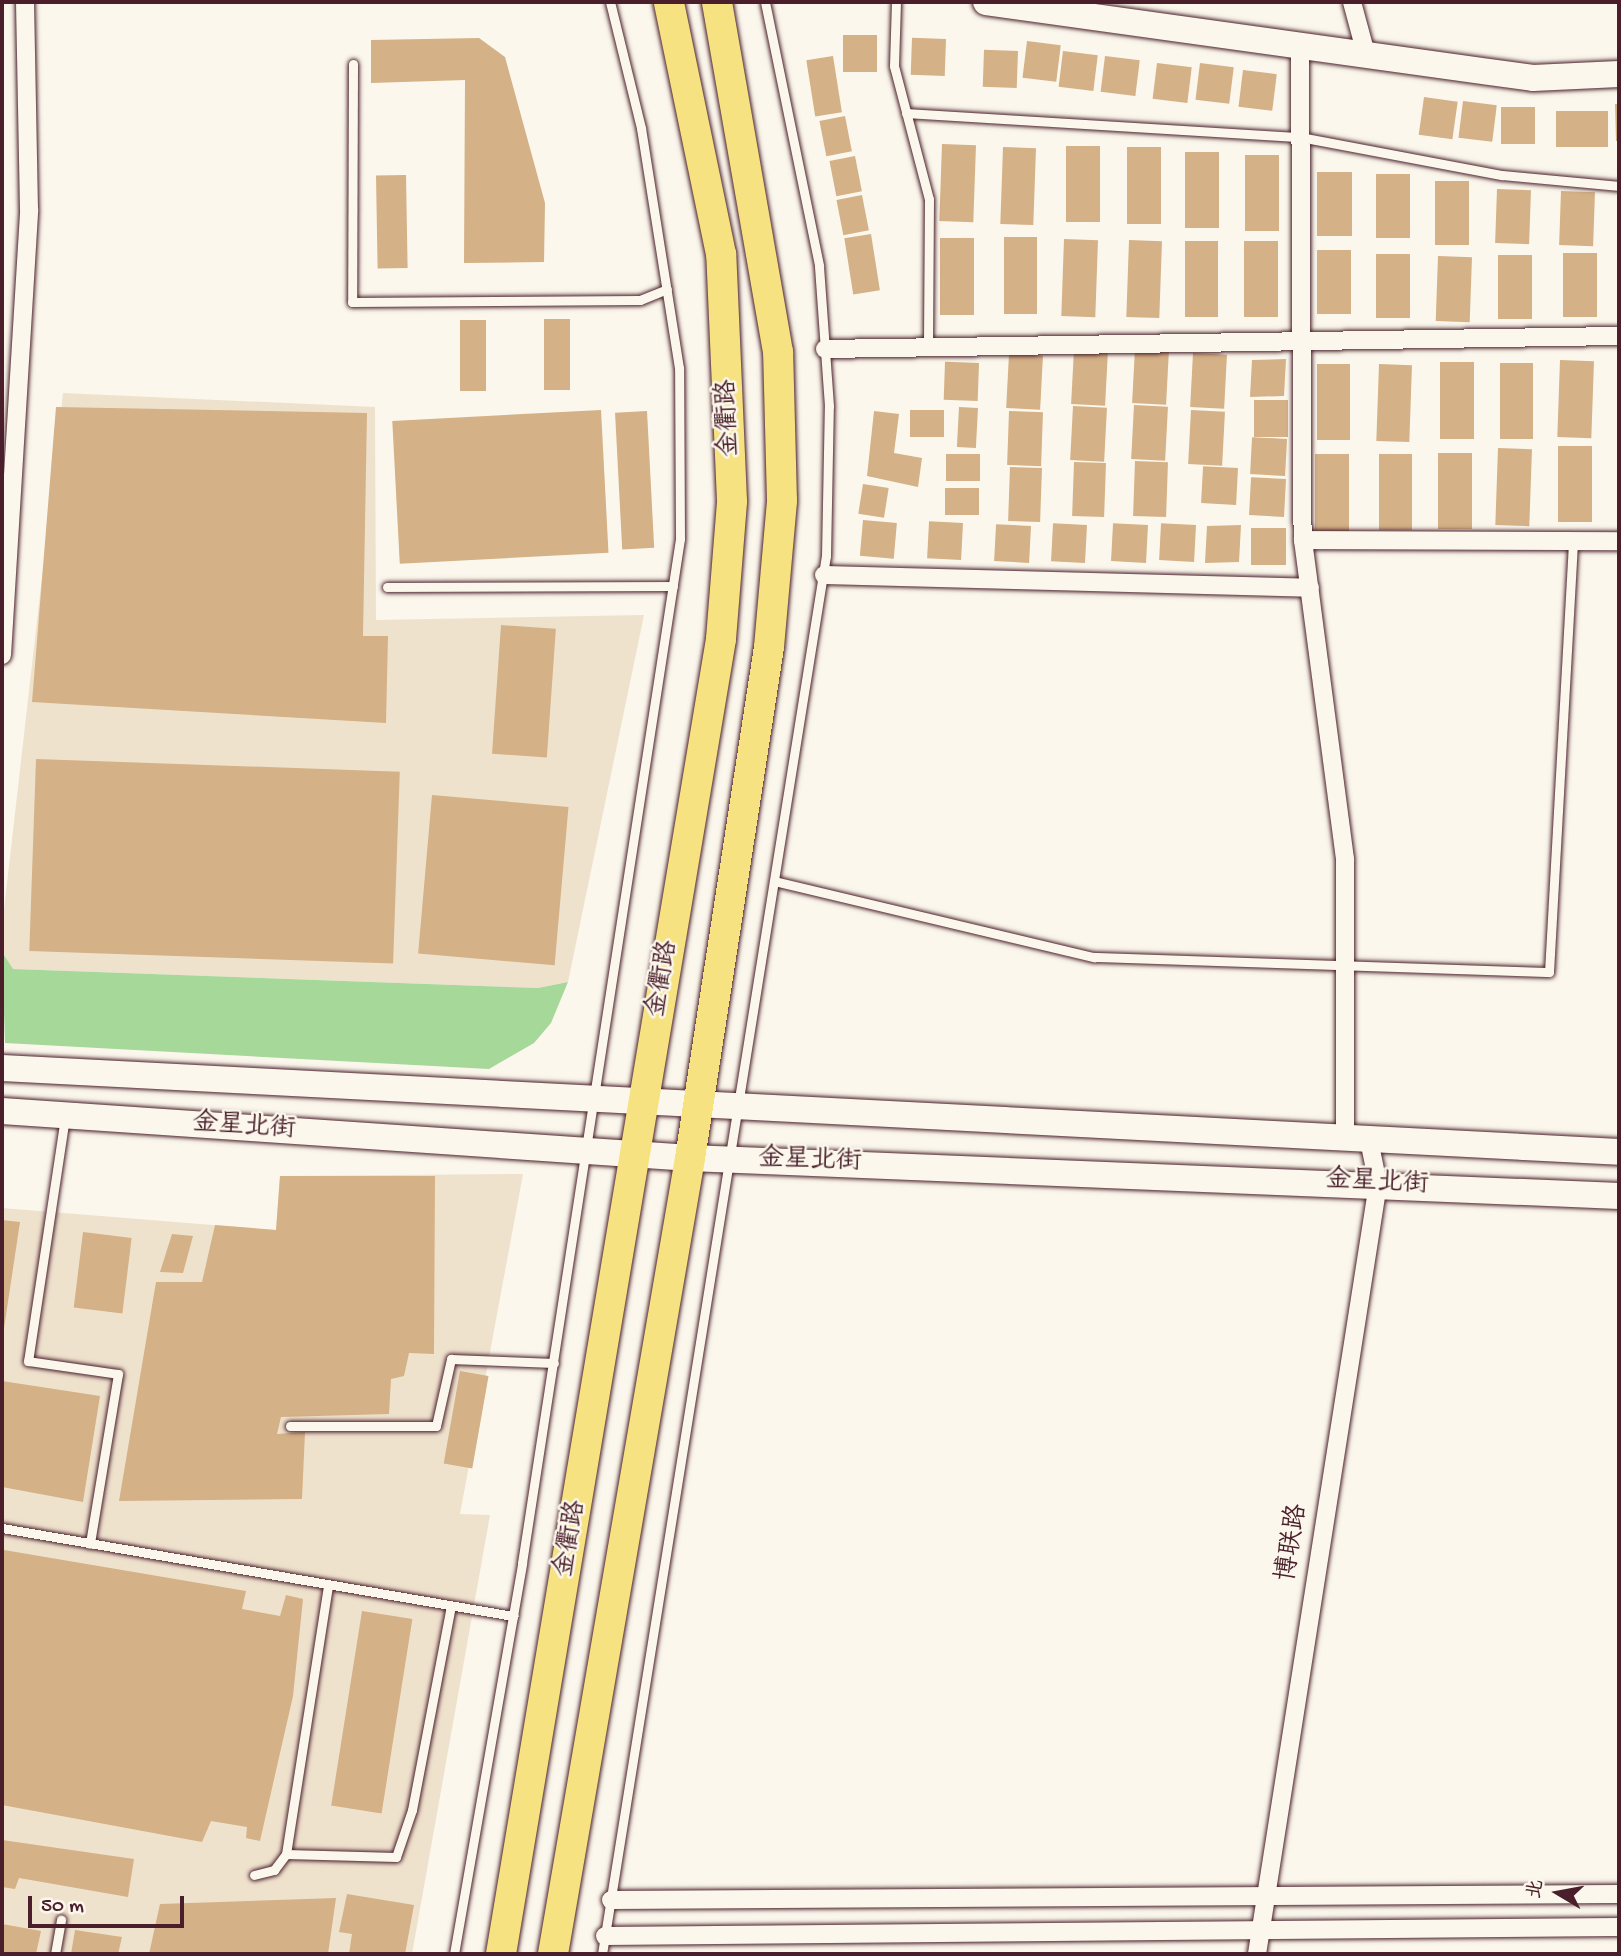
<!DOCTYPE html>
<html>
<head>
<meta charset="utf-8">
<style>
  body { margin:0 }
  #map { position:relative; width:1621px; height:1956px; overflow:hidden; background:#fbf7ec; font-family:"Gochi Hand","LXGW WenKai TC",sans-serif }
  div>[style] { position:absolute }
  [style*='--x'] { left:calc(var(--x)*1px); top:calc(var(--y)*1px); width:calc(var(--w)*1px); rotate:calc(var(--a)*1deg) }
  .built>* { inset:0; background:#efe2cd }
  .green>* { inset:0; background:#a6d89a }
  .building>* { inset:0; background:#d4b186; transform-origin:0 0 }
  .roads { filter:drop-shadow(0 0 2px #4a1f2b) drop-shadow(0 0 2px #4a1f2b) }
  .lane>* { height:9px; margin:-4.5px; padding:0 4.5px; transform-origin:4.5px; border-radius:4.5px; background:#fbf7ec }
  .street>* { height:18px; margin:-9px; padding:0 9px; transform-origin:9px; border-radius:9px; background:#fbf7ec }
  .secondary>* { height:26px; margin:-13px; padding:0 13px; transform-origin:13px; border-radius:13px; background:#fbf7ec }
  .primary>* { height:30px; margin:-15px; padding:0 15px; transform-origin:15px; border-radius:15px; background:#f6e281 }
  span { translate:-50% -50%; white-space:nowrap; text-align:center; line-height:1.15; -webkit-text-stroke:5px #fbf7ec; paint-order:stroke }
  .street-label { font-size:26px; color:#4a1f2b }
  .frame { position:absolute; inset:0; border:4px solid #4a1f2b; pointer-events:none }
  .north { position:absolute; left:1523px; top:1858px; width:70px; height:70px; -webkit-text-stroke:5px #fbf7ec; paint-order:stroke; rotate:280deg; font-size:19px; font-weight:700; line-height:28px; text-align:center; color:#4a1f2b }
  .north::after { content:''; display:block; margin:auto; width:24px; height:32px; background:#4a1f2b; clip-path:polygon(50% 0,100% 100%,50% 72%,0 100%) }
  .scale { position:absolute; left:28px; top:1896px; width:156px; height:32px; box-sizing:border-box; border:4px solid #4a1f2b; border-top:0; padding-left:9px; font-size:21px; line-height:24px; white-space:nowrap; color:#4a1f2b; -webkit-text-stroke:5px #fbf7ec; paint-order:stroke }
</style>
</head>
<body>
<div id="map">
  <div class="built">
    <div style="clip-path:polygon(63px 393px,375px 407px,376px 620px,644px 615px,568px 982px,538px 988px,12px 969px,2px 952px,2px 927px)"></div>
    <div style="clip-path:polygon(523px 1174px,460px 1514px,490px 1515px,412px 1954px,2px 1954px,2px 1208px,276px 1230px,280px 1176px)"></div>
  </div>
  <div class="green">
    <div style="clip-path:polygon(2px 952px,13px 969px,538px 988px,568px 982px,551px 1023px,534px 1043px,489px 1069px,5px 1043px)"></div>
  </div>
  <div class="building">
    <div style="left:843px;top:35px;width:34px;height:37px"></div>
    <div style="clip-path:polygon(479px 38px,505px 57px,545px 203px,544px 262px,464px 263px,465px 80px,371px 83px,371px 40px)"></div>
    <div style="left:946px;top:39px;width:37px;height:34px;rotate:92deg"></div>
    <div style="left:1027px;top:41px;width:34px;height:37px;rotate:7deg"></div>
    <div style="left:1018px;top:51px;width:37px;height:34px;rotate:92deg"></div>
    <div style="left:1063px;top:51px;width:35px;height:36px;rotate:7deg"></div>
    <div style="left:833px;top:56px;width:57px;height:27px;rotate:81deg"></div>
    <div style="left:1105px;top:56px;width:35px;height:36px;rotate:7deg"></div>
    <div style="left:1157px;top:63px;width:35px;height:36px;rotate:7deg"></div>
    <div style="left:1200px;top:63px;width:34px;height:37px;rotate:7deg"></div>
    <div style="left:1243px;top:70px;width:34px;height:37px;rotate:7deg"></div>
    <div style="left:1424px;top:97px;width:34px;height:38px;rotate:8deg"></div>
    <div style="left:1463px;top:101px;width:34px;height:37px;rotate:7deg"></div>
    <div style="clip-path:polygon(1615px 104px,1619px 104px,1619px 141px,1616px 141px)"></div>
    <div style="left:1535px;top:107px;width:37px;height:34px;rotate:90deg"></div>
    <div style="left:1556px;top:111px;width:52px;height:36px"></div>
    <div style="left:845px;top:116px;width:36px;height:26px;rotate:79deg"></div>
    <div style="left:942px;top:144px;width:34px;height:77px;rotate:2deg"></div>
    <div style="left:1066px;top:146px;width:34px;height:76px"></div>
    <div style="left:1003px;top:147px;width:33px;height:77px;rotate:2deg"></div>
    <div style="left:1127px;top:147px;width:34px;height:77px"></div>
    <div style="left:1185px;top:152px;width:34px;height:76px"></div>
    <div style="left:1245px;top:155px;width:34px;height:76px"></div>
    <div style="left:855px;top:156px;width:36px;height:26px;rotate:79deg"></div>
    <div style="left:1317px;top:172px;width:35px;height:64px"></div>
    <div style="left:1376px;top:174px;width:34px;height:64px"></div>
    <div style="left:406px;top:175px;width:93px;height:30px;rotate:89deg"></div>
    <div style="left:1435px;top:181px;width:34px;height:64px"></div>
    <div style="left:1497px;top:189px;width:34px;height:54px;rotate:2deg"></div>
    <div style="left:1561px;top:191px;width:34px;height:54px;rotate:2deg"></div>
    <div style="left:862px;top:195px;width:36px;height:26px;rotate:79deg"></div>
    <div style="left:871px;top:234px;width:57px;height:27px;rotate:81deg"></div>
    <div style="left:1004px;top:237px;width:33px;height:77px"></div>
    <div style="left:940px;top:238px;width:34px;height:77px"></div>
    <div style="left:1064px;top:239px;width:34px;height:77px;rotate:2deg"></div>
    <div style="left:1129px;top:240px;width:33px;height:77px;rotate:2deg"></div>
    <div style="left:1185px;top:241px;width:33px;height:76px"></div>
    <div style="left:1244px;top:241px;width:34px;height:76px"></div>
    <div style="left:1317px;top:250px;width:34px;height:64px"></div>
    <div style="left:1563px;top:253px;width:34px;height:64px"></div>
    <div style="left:1376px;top:254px;width:34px;height:64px"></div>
    <div style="left:1498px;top:255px;width:34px;height:64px"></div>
    <div style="left:1438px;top:256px;width:34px;height:65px;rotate:2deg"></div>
    <div style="left:544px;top:319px;width:26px;height:71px"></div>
    <div style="left:460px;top:320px;width:26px;height:71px"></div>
    <div style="left:1135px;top:348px;width:34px;height:55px;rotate:3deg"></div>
    <div style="left:1074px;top:349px;width:34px;height:55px;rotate:3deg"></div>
    <div style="left:1193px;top:353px;width:34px;height:54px;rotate:3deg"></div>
    <div style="left:1009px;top:354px;width:34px;height:54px;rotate:3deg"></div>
    <div style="clip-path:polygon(1286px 359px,1284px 396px,1250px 397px,1252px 360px)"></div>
    <div style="left:1560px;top:360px;width:34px;height:77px;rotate:2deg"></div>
    <div style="left:1440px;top:362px;width:34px;height:77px"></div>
    <div style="left:979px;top:363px;width:38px;height:34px;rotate:92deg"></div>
    <div style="left:1500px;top:363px;width:33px;height:76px"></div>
    <div style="left:1317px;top:364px;width:33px;height:76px"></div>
    <div style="left:1379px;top:364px;width:33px;height:77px;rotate:2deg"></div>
    <div style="left:1254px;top:400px;width:34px;height:37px"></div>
    <div style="left:1134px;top:405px;width:34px;height:54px;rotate:3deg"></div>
    <div style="left:1073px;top:406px;width:34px;height:54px;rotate:3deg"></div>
    <div style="clip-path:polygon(56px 407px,367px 413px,363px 636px,388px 636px,386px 723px,32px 702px)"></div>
    <div style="left:959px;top:407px;width:19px;height:40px;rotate:3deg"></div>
    <div style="left:601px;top:410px;width:143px;height:209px;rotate:87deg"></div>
    <div style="left:910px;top:410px;width:34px;height:27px"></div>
    <div style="left:1191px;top:410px;width:34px;height:54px;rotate:3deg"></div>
    <div style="left:647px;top:411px;width:137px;height:32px;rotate:87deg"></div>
    <div style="clip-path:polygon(874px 411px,899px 414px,894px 453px,922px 458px,918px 487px,867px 476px)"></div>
    <div style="left:1009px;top:411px;width:34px;height:54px;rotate:2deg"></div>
    <div style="left:1287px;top:439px;width:37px;height:35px;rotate:93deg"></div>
    <div style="left:1558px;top:446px;width:34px;height:76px"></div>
    <div style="left:1498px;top:448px;width:34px;height:77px;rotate:2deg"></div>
    <div style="left:1438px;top:453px;width:34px;height:76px"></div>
    <div style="left:946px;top:454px;width:34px;height:27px"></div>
    <div style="left:1315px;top:454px;width:34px;height:77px"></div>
    <div style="left:1379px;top:454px;width:33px;height:76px"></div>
    <div style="left:1135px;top:461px;width:33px;height:55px;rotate:2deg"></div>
    <div style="left:1074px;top:462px;width:32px;height:54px;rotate:2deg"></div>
    <div style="left:1010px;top:467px;width:32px;height:54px;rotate:2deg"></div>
    <div style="left:1238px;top:468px;width:37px;height:35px;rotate:93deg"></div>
    <div style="left:1286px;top:479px;width:38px;height:35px;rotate:93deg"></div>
    <div style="left:863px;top:484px;width:26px;height:30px;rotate:9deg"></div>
    <div style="left:945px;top:488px;width:34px;height:27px"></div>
    <div style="left:863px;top:520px;width:34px;height:36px;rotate:5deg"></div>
    <div style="left:963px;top:523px;width:37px;height:34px;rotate:93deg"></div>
    <div style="left:1087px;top:525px;width:38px;height:34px;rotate:93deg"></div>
    <div style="left:1148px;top:525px;width:38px;height:35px;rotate:93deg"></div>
    <div style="left:1196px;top:525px;width:37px;height:35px;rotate:93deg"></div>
    <div style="clip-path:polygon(1241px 525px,1239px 562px,1205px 563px,1207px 526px)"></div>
    <div style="left:1031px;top:526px;width:37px;height:35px;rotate:93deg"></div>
    <div style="left:1251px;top:528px;width:35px;height:37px"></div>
    <div style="left:501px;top:625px;width:55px;height:129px;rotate:4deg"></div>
    <div style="left:36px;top:759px;width:364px;height:192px;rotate:2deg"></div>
    <div style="left:432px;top:795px;width:137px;height:159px;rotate:5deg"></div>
    <div style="clip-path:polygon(280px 1176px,435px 1176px,434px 1354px,409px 1353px,404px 1376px,391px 1379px,389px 1414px,281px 1417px,277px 1434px,305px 1432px,302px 1499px,119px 1501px,156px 1282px,202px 1282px,215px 1225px,276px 1230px)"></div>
    <div style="clip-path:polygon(2px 1220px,20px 1222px,3px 1335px,2px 1335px)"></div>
    <div style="left:83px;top:1232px;width:49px;height:76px;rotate:7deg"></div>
    <div style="clip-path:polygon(172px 1234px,193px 1236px,183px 1273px,160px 1272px)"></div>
    <div style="left:460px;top:1371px;width:29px;height:94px;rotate:10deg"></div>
    <div style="clip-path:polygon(2px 1381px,100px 1396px,83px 1502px,2px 1487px)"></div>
    <div style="clip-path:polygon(4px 1550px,246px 1591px,242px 1609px,280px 1616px,286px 1595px,303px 1599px,293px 1696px,260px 1841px,246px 1838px,247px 1827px,211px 1821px,202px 1842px,2px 1805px)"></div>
    <div style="left:362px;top:1611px;width:51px;height:197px;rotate:9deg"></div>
    <div style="clip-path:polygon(2px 1840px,134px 1859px,128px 1897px,19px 1878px,15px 1889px,2px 1887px)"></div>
    <div style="clip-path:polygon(347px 1894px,414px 1905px,405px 1954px,349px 1954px,352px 1934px,339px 1932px)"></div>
    <div style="clip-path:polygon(336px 1898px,328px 1954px,149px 1954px,160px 1904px)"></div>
    <div style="clip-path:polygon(2px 1924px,41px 1931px,36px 1954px,2px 1954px)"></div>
    <div style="clip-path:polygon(75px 1930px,122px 1937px,118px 1954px,71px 1954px)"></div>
  </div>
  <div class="roads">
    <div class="lane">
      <div style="--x:896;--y:2;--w:64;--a:91.8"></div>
      <div style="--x:894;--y:66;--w:138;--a:75.3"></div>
      <div style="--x:929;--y:199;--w:148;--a:90.4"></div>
      <div style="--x:353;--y:64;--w:238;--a:90.2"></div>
      <div style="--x:352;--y:302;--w:288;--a:-0.4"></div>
      <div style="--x:640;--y:300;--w:29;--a:-22"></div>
      <div style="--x:906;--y:113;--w:395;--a:3.5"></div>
      <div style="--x:1300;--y:137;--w:206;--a:10.7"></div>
      <div style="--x:1502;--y:175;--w:118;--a:5.4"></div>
      <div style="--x:387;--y:587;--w:286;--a:-0.2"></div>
      <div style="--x:778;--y:882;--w:325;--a:13.4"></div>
      <div style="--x:1094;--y:957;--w:455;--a:1.9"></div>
      <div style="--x:1549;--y:972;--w:432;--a:-86.8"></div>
      <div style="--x:65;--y:1117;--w:247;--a:98.6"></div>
      <div style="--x:28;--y:1361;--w:91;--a:8.2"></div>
      <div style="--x:118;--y:1374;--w:172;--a:99.4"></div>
      <div style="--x:290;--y:1426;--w:146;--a:0"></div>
      <div style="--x:436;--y:1426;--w:69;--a:-77.4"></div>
      <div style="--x:451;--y:1359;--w:103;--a:2.2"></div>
      <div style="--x:2;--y:1528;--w:519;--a:9.77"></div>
      <div style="--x:286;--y:1854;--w:110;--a:1.6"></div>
      <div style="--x:396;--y:1857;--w:50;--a:-71.2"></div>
      <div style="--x:412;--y:1810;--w:208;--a:-79.2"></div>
      <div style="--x:254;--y:1875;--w:21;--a:-14"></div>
      <div style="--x:274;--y:1870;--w:20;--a:-53"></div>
      <div style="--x:286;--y:1854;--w:271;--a:-81.1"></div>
      <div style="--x:55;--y:1954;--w:35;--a:-80"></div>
      <div style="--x:454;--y:1954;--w:397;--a:-80.1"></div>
      <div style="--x:522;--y:1563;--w:1036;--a:-81.23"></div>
      <div style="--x:680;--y:539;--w:171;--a:-90.3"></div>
      <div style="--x:679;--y:368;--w:243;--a:-99"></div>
      <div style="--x:641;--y:128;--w:130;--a:-103.8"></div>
      <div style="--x:602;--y:1954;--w:1416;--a:-80.9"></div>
      <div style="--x:826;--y:556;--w:150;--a:-88.9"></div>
      <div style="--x:829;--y:406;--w:141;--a:-94.1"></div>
      <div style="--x:819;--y:265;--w:268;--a:-101.6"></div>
    </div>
    <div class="street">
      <div style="--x:1352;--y:2;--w:54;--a:74.9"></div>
      <div style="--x:1300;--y:45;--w:495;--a:89.7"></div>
      <div style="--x:1303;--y:540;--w:322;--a:82.5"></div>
      <div style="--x:1345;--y:859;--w:280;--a:90"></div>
      <div style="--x:825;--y:349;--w:794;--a:-0.94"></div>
      <div style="--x:1303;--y:540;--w:316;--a:0.2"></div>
      <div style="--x:824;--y:575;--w:486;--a:1.5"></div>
      <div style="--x:2;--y:655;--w:446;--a:-86.5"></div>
      <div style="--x:29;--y:210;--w:208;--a:-91.1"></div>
      <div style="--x:611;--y:1900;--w:1008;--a:-0.34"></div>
      <div style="--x:605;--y:1936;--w:1014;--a:-0.51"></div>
      <div style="--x:1257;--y:1954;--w:779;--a:-81.07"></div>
      <div style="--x:1378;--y:1184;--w:45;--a:-101.6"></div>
    </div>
    <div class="secondary">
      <div style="--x:986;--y:2;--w:552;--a:7.91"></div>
      <div style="--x:1533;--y:78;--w:86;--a:-2.7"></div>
      <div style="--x:2;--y:1068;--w:1619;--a:2.97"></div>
      <div style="--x:2;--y:1111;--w:690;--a:3.91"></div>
      <div style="--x:690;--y:1158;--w:930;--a:2.34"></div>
    </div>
    <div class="primary">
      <div style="--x:501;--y:1954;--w:1333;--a:-80.5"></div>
      <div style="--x:721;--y:639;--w:138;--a:-85.4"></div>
      <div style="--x:732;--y:501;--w:247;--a:-92.5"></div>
      <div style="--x:721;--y:254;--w:257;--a:-101.7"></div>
      <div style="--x:553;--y:1954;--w:808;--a:-80.23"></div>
      <div style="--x:690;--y:1158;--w:517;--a:-81.21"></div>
      <div style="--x:769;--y:647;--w:147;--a:-84.9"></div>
      <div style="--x:782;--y:501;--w:149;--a:-91.5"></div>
      <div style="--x:778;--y:352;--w:355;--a:-99.9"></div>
    </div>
  </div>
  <div class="street-label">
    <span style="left:730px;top:418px;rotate:-92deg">金衢路</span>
    <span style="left:664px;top:979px;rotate:-80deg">金衢路</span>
    <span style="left:244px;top:1128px;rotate:4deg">金星北街</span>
    <span style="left:810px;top:1162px;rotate:2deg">金星北街</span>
    <span style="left:1377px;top:1184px;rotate:3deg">金星北街</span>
    <span style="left:572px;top:1539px;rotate:-80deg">金衢路</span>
    <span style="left:1294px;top:1543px;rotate:-81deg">博联路</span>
  </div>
  <div class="frame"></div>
  <div class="north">北</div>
  <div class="scale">50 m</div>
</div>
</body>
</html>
